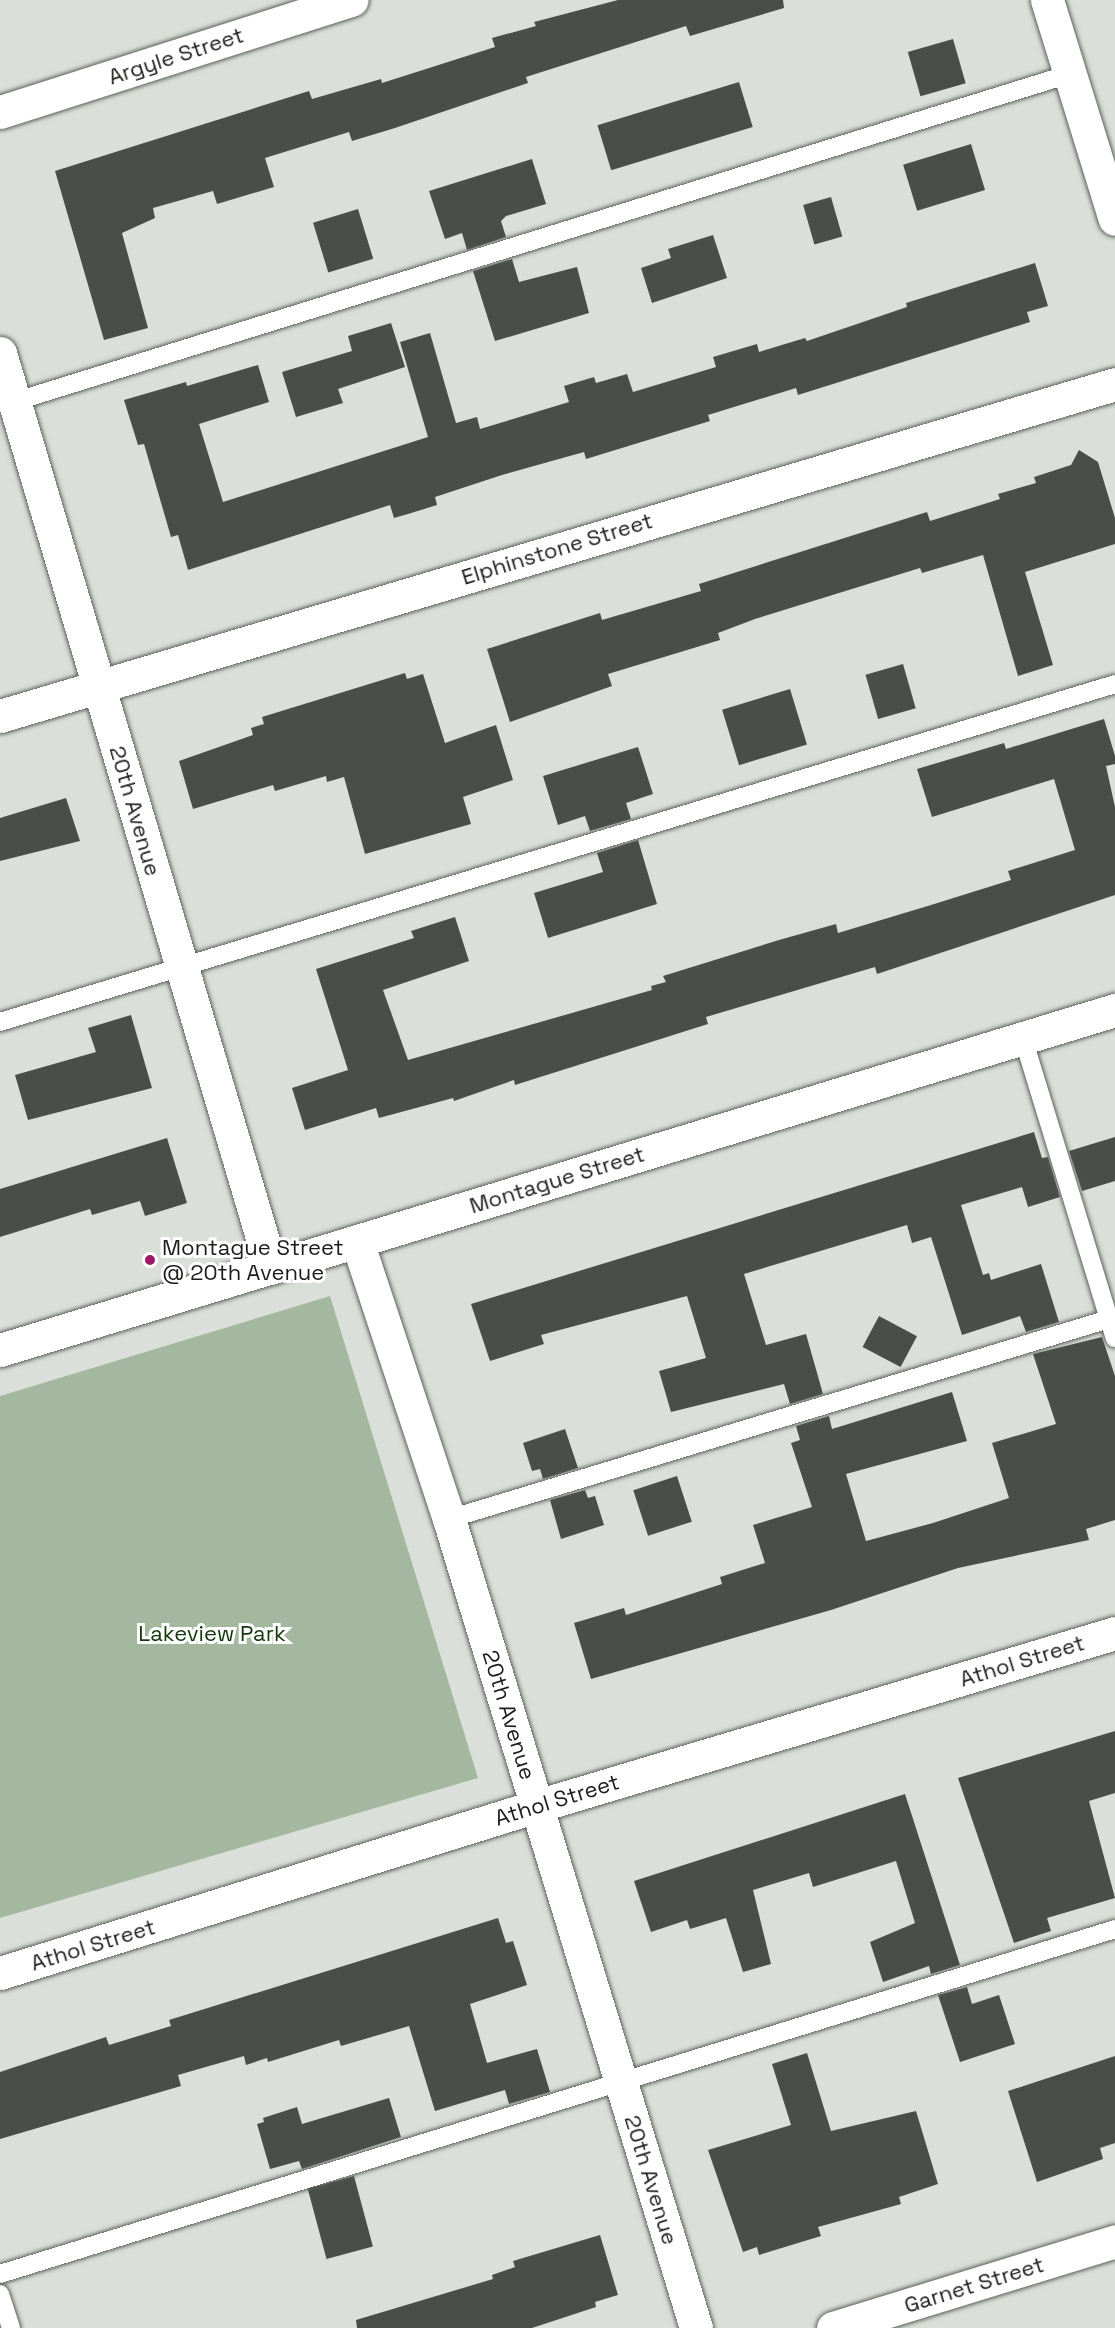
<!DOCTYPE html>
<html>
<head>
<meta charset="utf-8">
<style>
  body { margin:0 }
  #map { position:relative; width:1115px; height:2328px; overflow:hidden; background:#dae0d9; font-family:"Space Grotesk",sans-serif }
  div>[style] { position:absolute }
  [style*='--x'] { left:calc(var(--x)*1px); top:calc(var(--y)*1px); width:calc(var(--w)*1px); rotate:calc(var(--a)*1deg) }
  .green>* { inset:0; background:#a3b89e }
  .building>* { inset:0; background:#494e48; transform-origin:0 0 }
  .roads { filter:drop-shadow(0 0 2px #5c615a) drop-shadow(0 0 2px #5c615a) }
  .service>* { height:18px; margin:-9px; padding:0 9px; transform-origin:9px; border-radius:9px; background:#fff }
  .minor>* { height:33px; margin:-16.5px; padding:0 16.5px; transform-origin:16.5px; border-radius:16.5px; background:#fff }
  .tertiary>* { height:33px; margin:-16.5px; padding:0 16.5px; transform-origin:16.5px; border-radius:16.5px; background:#fff }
  .dots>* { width:16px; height:16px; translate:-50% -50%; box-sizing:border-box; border:3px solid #fff; border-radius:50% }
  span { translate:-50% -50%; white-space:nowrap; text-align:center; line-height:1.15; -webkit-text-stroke:6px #fff; paint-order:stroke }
  .street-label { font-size:22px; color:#1b1d1a }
  .poi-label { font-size:22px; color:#1b1d1a }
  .left { translate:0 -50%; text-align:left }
  .park-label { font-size:22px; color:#14380b }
</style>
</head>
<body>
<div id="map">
  <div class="green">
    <div style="clip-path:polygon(330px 1296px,478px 1778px,0 1918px,0 1396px)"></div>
  </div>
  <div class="building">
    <div style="clip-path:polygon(618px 0,783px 0,784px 8px,690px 36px,686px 26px,526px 77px,528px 83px,395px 128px,352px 141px,349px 132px,265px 158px,274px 187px,217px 204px,213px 191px,153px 208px,155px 218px,122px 233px,148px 328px,104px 340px,55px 171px,309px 91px,312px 99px,381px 79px,382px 83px,495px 47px,492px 38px,536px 26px,534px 22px)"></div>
    <div style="left:953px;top:39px;width:46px;height:47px;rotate:74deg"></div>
    <div style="left:739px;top:82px;width:47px;height:148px;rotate:73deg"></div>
    <div style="left:971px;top:144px;width:48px;height:71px;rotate:73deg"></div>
    <div style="clip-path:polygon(532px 159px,546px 204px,506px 216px,501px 221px,506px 237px,467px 250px,462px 233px,445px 239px,429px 191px)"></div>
    <div style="left:831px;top:197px;width:41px;height:29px;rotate:74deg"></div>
    <div style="left:358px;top:209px;width:52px;height:47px;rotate:73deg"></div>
    <div style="clip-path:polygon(713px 235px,727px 278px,652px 303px,641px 268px,671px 258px,668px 249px)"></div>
    <div style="clip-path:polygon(512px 259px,519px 282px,577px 267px,589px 313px,495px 341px,473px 271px)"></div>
    <div style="clip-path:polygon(1035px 263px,1048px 306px,1027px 312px,1030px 322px,798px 395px,796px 388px,708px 415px,710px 421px,586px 459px,584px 452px,502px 475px,435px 497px,437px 505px,408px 514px,394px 518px,390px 505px,188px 570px,178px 535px,171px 537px,144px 444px,138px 445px,124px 400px,186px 382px,187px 386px,258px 365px,269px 402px,199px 424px,223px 502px,428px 437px,400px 342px,430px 333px,456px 423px,477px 417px,480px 429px,569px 402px,564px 386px,594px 377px,596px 383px,627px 374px,633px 392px,716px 367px,713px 357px,757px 344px,759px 352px,805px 338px,807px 341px,907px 307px,906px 303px)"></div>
    <div style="clip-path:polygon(391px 323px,405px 367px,338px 389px,343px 403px,296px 417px,282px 372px,352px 351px,348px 336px)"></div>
    <div style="clip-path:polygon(1079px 450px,1098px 462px,1115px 518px,1115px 544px,1025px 572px,1053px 665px,1018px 676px,983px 555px,922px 573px,920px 568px,755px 619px,718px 633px,720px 640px,608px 674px,612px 686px,510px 722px,487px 649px,600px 613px,602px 620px,701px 591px,699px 584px,927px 512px,930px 521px,1000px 499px,998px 494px,1036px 483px,1034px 477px,1071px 465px)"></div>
    <div style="left:903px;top:664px;width:46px;height:39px;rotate:74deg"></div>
    <div style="clip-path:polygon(405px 673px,407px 679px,423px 674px,445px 743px,496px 725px,513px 780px,463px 797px,471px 824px,365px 854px,344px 777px,327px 782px,326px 776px,275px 791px,273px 785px,193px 809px,179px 761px,253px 735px,251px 728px,264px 724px,262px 717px)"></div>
    <div style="left:790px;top:689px;width:58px;height:71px;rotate:73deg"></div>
    <div style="clip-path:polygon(1104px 719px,1115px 756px,1115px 764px,1106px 766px,1115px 807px,1115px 895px,877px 974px,875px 967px,706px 1017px,708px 1024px,515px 1085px,514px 1080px,454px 1101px,453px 1098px,379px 1118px,376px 1108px,305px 1130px,292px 1088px,348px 1070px,316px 969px,414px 938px,411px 931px,455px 917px,469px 961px,383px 990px,408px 1060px,652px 990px,651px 986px,666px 982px,663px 976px,779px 940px,836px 924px,838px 933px,931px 905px,1011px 880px,1008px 871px,1075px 850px,1054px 779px,932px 817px,917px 769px,1004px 743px,1006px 749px)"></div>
    <div style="clip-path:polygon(638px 747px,653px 794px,626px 803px,631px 819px,590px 831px,585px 816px,558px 825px,543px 776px)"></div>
    <div style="clip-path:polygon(66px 798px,80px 841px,0 861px,0 818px)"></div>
    <div style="clip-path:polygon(638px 840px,657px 904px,548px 938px,534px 893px,603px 872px,597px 853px)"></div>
    <div style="clip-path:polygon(131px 1015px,152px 1088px,28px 1120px,15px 1075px,96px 1052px,88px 1028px)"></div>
    <div style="clip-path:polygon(1034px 1132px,1042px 1158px,1048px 1157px,1060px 1197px,1028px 1207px,1022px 1187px,961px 1205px,983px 1275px,989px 1273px,991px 1280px,1041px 1264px,1059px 1322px,1026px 1332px,1020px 1316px,962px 1335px,931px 1237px,912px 1243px,907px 1225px,744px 1274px,766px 1345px,806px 1334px,823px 1394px,790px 1404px,784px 1384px,671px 1412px,659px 1371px,706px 1358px,687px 1296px,541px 1335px,544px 1344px,490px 1361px,471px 1304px)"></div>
    <div style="clip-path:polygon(1115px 1137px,1115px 1181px,1082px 1191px,1069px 1151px)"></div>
    <div style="clip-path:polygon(167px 1138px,187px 1203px,145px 1216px,140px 1201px,92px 1215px,90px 1209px,0 1237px,0 1189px)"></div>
    <div style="left:879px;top:1316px;width:43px;height:35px;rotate:28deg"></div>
    <div style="clip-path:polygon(1102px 1337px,1115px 1376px,1115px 1520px,1086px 1529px,1089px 1540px,958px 1568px,831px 1610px,591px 1679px,574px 1623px,624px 1608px,626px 1615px,722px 1584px,720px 1577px,765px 1563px,753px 1525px,812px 1507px,791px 1443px,800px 1440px,796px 1426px,829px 1416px,832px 1429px,952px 1392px,967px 1441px,846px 1474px,866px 1541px,933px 1523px,1009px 1498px,992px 1443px,1056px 1424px,1033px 1354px)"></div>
    <div style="clip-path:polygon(565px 1429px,578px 1468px,543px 1479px,540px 1469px,532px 1471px,523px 1443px)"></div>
    <div style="left:677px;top:1476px;width:48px;height:46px;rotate:72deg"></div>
    <div style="clip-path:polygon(585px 1490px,588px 1498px,595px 1496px,604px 1525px,561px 1539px,550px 1500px)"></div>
    <div style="clip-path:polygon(1115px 1731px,1115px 1793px,1089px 1801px,1115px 1898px,1047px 1918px,1051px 1931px,1014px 1943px,958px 1778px)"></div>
    <div style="clip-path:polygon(905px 1794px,960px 1965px,931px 1974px,929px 1966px,883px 1982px,870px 1942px,915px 1923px,896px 1861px,813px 1887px,809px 1873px,753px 1890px,771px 1964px,743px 1972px,726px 1918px,690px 1929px,687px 1920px,651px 1932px,634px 1881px)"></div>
    <div style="clip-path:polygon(498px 1918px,506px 1943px,513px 1941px,527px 1985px,470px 2004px,487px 2063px,537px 2049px,550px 2092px,509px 2104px,505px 2090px,435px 2111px,409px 2026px,341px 2046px,339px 2040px,268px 2062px,267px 2058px,246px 2065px,244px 2056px,178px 2075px,181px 2086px,0 2139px,0 2072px,106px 2037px,109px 2045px,171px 2026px,169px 2020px)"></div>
    <div style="clip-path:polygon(967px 1987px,972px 2004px,999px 1995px,1015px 2044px,960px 2062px,938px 1995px)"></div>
    <div style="clip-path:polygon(807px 2053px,831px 2131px,916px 2111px,938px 2184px,899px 2197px,901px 2204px,818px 2227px,821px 2236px,759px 2255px,757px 2247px,743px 2252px,708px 2150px,791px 2125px,772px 2064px)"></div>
    <div style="clip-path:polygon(1115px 2056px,1115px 2143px,1100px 2148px,1103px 2159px,1037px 2182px,1008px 2091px)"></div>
    <div style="clip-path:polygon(389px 2098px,401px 2137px,302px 2169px,299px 2161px,270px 2169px,257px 2124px,264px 2122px,263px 2118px,297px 2107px,302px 2124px)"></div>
    <div style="left:354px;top:2176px;width:73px;height:48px;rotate:75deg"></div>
    <div style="clip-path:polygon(600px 2235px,618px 2295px,595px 2302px,596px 2307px,532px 2328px,357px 2328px,356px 2320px,493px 2279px,492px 2275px,515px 2267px,513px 2261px)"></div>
  </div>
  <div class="roads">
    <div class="service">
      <div style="--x:7;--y:404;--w:1113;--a:-17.25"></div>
      <div style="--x:0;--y:1022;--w:1165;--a:-16.86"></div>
      <div style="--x:1023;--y:1038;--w:314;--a:73"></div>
      <div style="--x:449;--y:1519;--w:690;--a:-16.86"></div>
      <div style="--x:0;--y:2274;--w:1167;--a:-17.19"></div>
      <div style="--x:0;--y:2294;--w:36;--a:72"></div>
    </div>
    <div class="minor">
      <div style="--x:0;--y:112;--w:369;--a:-17.7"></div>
      <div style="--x:0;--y:353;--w:954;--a:73.5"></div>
      <div style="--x:0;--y:716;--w:1163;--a:-16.58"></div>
      <div style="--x:357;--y:1241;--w:293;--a:71.7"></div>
      <div style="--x:449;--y:1519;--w:846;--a:73.02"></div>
      <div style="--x:0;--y:1973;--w:562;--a:-17.28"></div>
      <div style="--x:537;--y:1806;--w:603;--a:-16.66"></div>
      <div style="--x:833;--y:2328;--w:295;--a:-17.1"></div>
    </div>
    <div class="tertiary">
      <div style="--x:1047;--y:0;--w:229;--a:72.8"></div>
      <div style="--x:0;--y:1350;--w:1166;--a:-16.96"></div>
    </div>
  </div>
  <div class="dots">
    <div style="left:150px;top:1260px;background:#9e1869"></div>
  </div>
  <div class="street-label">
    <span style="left:176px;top:56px;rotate:-18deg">Argyle Street</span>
    <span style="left:557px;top:549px;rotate:-17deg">Elphinstone Street</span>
    <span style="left:135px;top:811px;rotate:74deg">20th Avenue</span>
    <span style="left:557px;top:1180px;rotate:-17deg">Montague Street</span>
    <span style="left:1022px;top:1661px;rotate:-17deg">Athol Street</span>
    <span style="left:509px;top:1715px;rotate:73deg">20th Avenue</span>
    <span style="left:557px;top:1800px;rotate:-17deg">Athol Street</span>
    <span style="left:93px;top:1945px;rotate:-17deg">Athol Street</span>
    <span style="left:651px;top:2180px;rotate:73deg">20th Avenue</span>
    <span style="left:974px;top:2285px;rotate:-17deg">Garnet Street</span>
  </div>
  <div class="poi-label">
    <span class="left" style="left:162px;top:1260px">Montague Street<br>@ 20th Avenue</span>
  </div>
  <div class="park-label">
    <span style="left:212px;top:1634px">Lakeview Park</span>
  </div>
</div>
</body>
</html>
